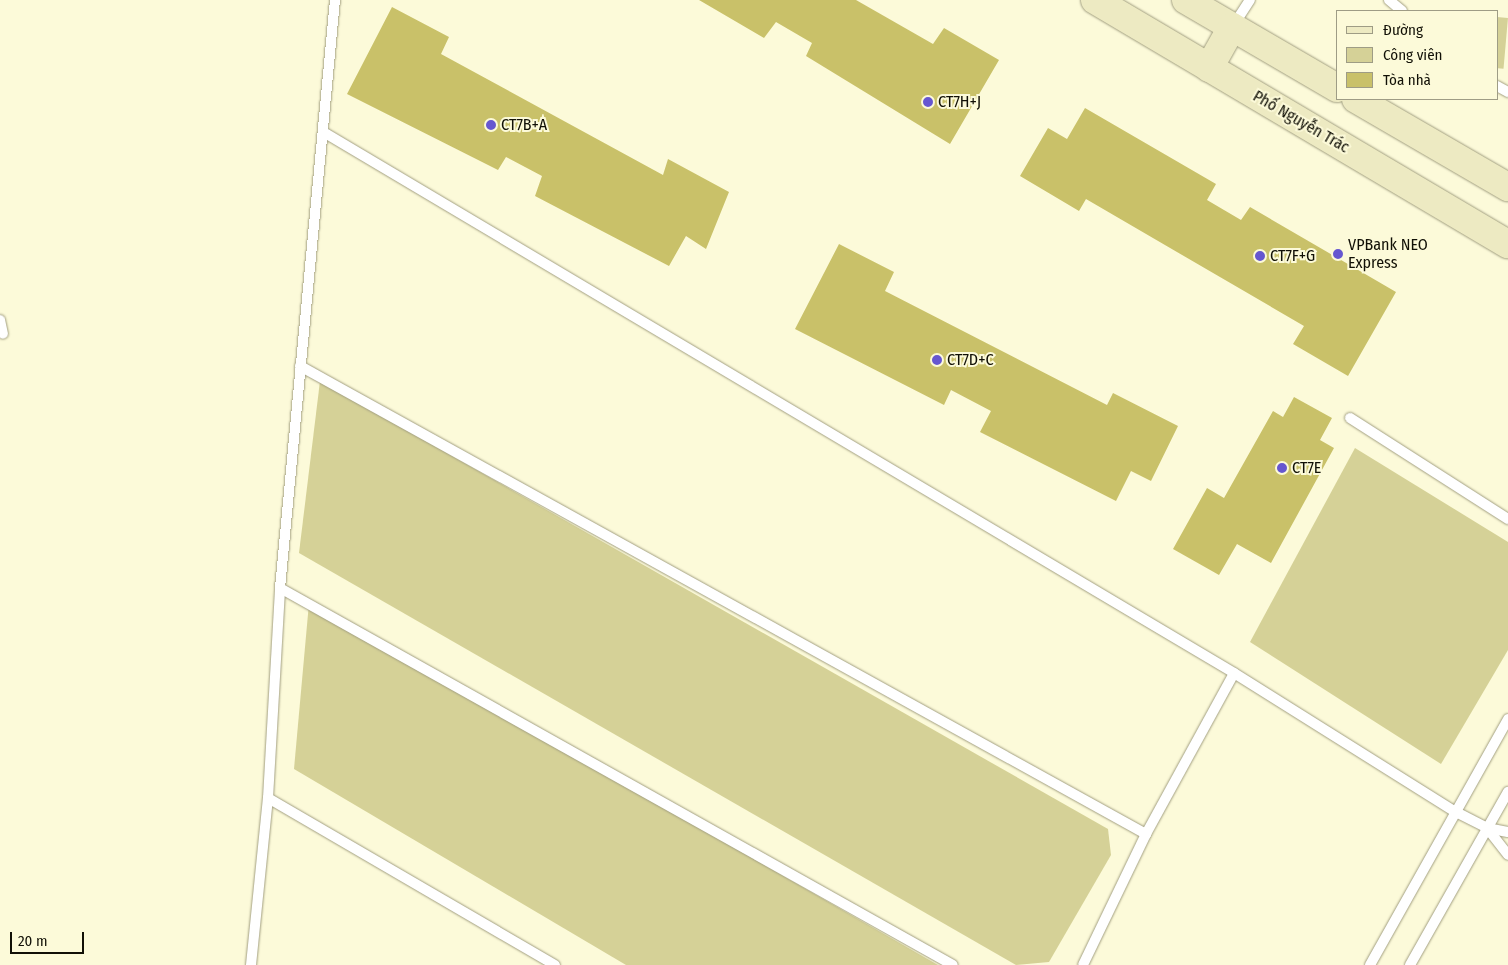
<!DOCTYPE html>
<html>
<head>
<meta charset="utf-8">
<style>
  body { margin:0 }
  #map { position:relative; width:1508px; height:965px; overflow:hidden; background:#fcfad9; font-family:"Fira Sans Condensed",sans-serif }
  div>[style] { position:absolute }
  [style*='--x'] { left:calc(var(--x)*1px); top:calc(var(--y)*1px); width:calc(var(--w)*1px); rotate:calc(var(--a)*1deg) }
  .green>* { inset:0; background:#d5d197; transform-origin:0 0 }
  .building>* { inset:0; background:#c9c169 }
  .roads { filter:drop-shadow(0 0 1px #a29f81) drop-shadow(0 0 1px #a29f81) }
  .service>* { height:10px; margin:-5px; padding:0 5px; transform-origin:5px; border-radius:5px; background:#fff }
  .secondary>* { height:28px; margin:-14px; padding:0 14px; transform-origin:14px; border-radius:14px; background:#edeac2 }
  .dots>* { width:14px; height:14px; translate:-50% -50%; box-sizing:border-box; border:2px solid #fcfad9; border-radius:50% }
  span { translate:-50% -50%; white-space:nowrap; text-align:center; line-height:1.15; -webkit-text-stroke:4px #fcfad9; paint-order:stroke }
  .poi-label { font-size:16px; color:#111006 }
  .left { translate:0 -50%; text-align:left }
  .street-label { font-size:16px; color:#111006 }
  .legend { position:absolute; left:1336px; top:10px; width:162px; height:90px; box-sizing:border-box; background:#fcfad9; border:1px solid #9e9c85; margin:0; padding:6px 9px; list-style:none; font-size:15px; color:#111006 }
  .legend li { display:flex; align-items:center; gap:10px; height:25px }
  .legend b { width:25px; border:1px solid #9e9c85 }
  .scale { position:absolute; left:10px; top:932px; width:74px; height:22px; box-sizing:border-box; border:2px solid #111006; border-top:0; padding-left:6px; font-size:15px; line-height:18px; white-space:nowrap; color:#111006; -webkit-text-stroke:4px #fcfad9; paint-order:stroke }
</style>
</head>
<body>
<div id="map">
  <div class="green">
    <div style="left:1497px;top:17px;width:11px;height:51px;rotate:5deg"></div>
    <div style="clip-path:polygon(320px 381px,1108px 829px,1111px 855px,1049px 962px,1016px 965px,299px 553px)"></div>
    <div style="clip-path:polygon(1355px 448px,1508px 542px,1508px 650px,1441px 764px,1250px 642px)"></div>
    <div style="clip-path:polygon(309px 603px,938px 965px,626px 965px,294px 769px)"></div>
  </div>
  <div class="building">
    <div style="clip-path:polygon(699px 0,856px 0,933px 44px,944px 28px,999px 60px,950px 144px,806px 56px,812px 43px,776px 22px,764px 38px)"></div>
    <div style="clip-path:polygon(392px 7px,449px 37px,441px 54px,663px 175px,668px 159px,729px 192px,706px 249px,686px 236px,669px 266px,535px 196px,542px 176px,506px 157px,498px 170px,347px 94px)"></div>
    <div style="clip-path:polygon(1085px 108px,1216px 184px,1207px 200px,1241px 220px,1250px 207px,1396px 292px,1348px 376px,1293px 344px,1304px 326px,1086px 199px,1079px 211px,1020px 176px,1048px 128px,1067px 139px)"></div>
    <div style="clip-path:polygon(839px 244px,894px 272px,885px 291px,1107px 405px,1113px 393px,1178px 426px,1151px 481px,1131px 471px,1116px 501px,980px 432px,991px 411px,951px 390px,944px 405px,795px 329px)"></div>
    <div style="clip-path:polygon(1294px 397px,1332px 418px,1320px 440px,1334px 448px,1271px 563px,1237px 544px,1219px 575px,1173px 549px,1207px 488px,1224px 498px,1273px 411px,1283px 417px)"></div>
  </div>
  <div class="roads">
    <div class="service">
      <div style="--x:1389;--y:0;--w:17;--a:40"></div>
      <div style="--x:1233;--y:26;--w:31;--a:-57"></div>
      <div style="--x:1497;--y:86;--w:13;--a:29"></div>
      <div style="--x:325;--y:133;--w:1057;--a:30.71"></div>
      <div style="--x:1234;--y:673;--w:262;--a:32.1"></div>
      <div style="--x:1456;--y:812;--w:35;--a:27"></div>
      <div style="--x:1487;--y:828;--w:21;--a:11"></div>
      <div style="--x:0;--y:320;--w:14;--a:78"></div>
      <div style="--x:300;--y:366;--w:967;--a:28.95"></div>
      <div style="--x:1146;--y:834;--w:145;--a:115.7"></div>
      <div style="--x:1350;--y:418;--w:188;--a:32.6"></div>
      <div style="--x:280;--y:588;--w:771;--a:29.26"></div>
      <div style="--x:268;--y:798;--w:332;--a:30.2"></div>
      <div style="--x:1487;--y:828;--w:34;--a:52"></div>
      <div style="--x:1146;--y:834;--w:183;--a:-61.3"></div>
      <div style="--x:251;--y:965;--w:168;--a:-84.2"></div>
      <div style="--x:268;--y:798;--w:210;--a:-86.7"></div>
      <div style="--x:280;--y:588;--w:591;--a:-84.66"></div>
      <div style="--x:1370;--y:965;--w:282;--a:-60.7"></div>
      <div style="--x:1410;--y:965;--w:199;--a:-60.5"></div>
    </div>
    <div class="secondary">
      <div style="--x:1095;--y:0;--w:480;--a:30.6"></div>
      <div style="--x:1186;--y:0;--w:175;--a:30.2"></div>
      <div style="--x:1209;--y:68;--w:47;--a:-60.7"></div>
      <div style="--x:1356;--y:99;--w:176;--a:30.1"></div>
    </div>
  </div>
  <div class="dots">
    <div style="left:928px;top:102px;background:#6657d0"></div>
    <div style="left:491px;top:125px;background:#6657d0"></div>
    <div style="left:1338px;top:254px;background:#6657d0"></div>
    <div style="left:1260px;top:256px;background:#6657d0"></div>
    <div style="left:937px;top:360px;background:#6657d0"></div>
    <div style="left:1282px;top:468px;background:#6657d0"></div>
  </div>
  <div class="poi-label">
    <span class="left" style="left:938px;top:102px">CT7H+J</span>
    <span class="left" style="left:501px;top:125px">CT7B+A</span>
    <span class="left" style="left:1348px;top:254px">VPBank NEO<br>Express</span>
    <span class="left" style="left:1270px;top:256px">CT7F+G</span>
    <span class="left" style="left:947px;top:360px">CT7D+C</span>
    <span class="left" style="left:1292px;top:468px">CT7E</span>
  </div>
  <div class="street-label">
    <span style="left:1301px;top:122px;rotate:30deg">Phố Nguyễn Trác</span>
  </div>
  <ul class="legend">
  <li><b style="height:6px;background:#edeac2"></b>Đường</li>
  <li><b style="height:14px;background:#d5d197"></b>Công viên</li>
  <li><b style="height:14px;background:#c9c169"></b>Tòa nhà</li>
  </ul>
  <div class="scale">20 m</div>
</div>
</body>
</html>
